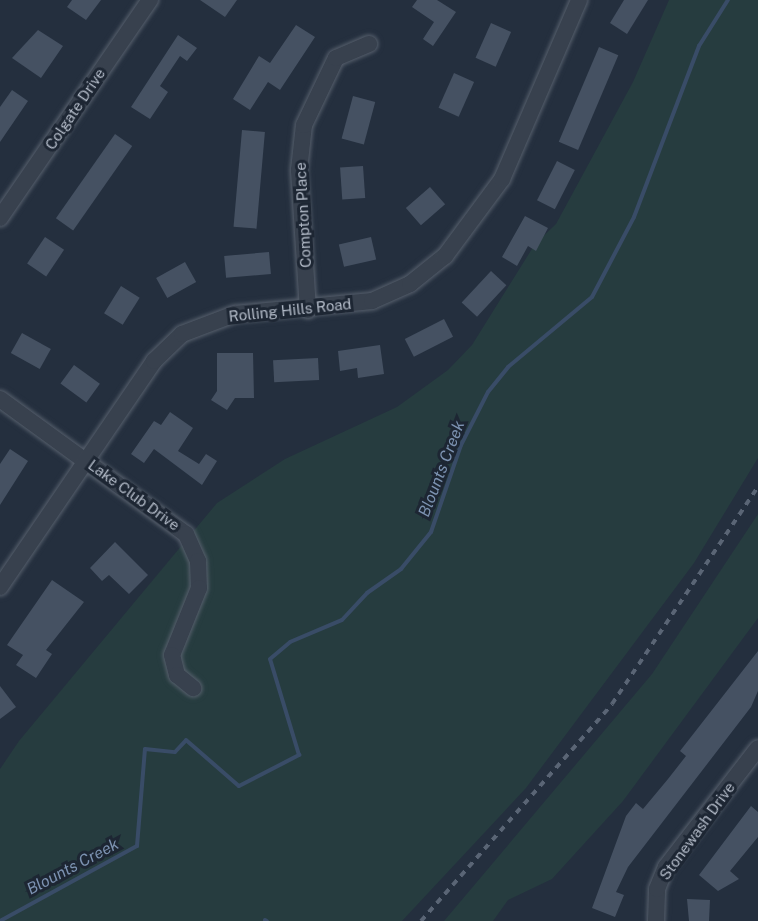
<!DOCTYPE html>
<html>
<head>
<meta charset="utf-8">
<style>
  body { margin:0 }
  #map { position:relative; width:758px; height:921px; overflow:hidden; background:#242f3e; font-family:"Public Sans",sans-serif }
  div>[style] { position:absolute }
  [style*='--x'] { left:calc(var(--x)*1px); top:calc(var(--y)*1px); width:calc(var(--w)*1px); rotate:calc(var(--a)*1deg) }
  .green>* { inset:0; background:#263c3f }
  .stream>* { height:4px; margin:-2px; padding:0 2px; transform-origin:2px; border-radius:2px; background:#394c67 }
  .building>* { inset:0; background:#455162; transform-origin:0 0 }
  .roads { filter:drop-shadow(0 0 2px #565f6c) drop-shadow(0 0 2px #565f6c) }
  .minor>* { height:16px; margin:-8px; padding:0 8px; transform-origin:8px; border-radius:8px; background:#38414e }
  .rail>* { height:4px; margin-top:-2px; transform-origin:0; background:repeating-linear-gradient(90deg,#5a6575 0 6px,transparent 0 12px) }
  span { translate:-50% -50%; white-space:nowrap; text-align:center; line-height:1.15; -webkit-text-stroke:6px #1d2633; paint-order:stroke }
  .street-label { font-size:15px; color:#b4bcc9 }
  .water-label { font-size:16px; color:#7c92b1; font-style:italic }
</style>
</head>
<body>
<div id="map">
  <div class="green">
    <div style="clip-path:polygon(669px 0,758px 0,758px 458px,694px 563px,526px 788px,402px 921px,0 921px,0 769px,19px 741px,217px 503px,285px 459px,397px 407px,448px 370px,472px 345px,535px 244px,556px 224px,633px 82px)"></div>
    <div style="clip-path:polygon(758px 514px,758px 618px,623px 801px,552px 879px,508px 900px,493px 921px,444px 921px,652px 674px)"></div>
  </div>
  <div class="stream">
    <div style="--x:265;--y:920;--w:2;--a:27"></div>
    <div style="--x:0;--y:921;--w:156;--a:-28.7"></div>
    <div style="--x:137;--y:846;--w:97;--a:-85.3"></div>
    <div style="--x:145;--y:749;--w:30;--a:6"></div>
    <div style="--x:175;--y:752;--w:16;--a:-47"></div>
    <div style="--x:186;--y:740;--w:70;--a:41"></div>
    <div style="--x:239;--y:786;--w:68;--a:-27.3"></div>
    <div style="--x:299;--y:755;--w:100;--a:-106.8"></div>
    <div style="--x:270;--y:659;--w:26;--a:-40"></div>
    <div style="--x:290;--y:642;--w:56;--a:-22.9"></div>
    <div style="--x:342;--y:620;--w:37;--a:-47"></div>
    <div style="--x:367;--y:593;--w:42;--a:-35.2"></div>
    <div style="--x:401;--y:569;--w:48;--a:-51"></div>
    <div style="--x:431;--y:532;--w:92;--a:-71"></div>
    <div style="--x:461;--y:445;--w:59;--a:-63"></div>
    <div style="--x:488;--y:392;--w:32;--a:-51"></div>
    <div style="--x:508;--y:367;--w:109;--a:-39.8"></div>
    <div style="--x:592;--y:297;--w:90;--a:-62.3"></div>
    <div style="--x:634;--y:217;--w:183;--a:-69.2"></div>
    <div style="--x:699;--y:46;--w:54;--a:-57.8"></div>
  </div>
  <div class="building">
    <div style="clip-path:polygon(72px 0,101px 0,86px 20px,67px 7px)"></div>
    <div style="clip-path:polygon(200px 0,237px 0,225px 17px)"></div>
    <div style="clip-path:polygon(417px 0,437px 0,456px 12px,433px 46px,423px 39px,434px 22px,412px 7px)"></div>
    <div style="clip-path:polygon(624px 0,648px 0,627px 34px,610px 23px)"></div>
    <div style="left:491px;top:23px;width:22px;height:38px;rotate:24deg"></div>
    <div style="clip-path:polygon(296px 25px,315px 37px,280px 90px,268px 82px,250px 110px,233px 99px,259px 56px,270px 63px)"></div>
    <div style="clip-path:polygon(38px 30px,63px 46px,41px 78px,12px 58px)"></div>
    <div style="clip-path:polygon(178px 35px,197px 48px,187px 61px,180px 56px,160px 86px,168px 92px,150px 119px,131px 107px)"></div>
    <div style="left:599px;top:47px;width:21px;height:103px;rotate:23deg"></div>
    <div style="left:454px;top:73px;width:22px;height:38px;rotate:24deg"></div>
    <div style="clip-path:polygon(12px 90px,28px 101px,0 142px,0 107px)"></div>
    <div style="left:353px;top:96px;width:23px;height:44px;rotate:15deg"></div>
    <div style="left:242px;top:130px;width:23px;height:97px;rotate:5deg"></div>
    <div style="left:115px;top:134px;width:21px;height:103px;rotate:35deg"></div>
    <div style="left:557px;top:161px;width:20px;height:44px;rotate:27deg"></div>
    <div style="left:363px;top:166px;width:32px;height:23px;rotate:86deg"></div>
    <div style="left:430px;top:187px;width:23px;height:32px;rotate:49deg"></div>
    <div style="clip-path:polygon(525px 216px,548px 228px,536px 251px,528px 246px,517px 266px,502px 257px)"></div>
    <div style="left:45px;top:237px;width:23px;height:32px;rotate:34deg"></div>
    <div style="left:371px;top:237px;width:23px;height:33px;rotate:77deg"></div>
    <div style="left:269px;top:252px;width:22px;height:45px;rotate:85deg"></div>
    <div style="left:185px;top:262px;width:23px;height:33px;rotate:61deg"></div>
    <div style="left:491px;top:271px;width:21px;height:43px;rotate:43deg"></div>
    <div style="left:121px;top:286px;width:22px;height:32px;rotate:32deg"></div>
    <div style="left:444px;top:319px;width:20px;height:44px;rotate:63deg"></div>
    <div style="left:22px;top:333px;width:33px;height:23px;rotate:29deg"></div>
    <div style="clip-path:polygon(380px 345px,384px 374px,358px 378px,357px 368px,340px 371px,338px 351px)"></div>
    <div style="clip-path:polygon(217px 353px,253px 353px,254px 398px,235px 398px,227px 410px,211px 400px,217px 391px)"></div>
    <div style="left:318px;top:358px;width:22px;height:45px;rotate:87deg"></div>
    <div style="left:74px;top:365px;width:32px;height:23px;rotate:36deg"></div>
    <div style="clip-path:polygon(170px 412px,193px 428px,178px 451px,199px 464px,206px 454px,217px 461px,202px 485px,154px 449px,144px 463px,131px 454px,154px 421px,161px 425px)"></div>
    <div style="clip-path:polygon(10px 449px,28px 461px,0 505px,0 464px)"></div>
    <div style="clip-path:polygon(115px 542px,148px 575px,129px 594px,109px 575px,102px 581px,90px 568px)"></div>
    <div style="clip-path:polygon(52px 580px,84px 602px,46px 650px,52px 654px,36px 678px,16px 665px,23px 655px,7px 645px)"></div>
    <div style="clip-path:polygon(758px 651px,758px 691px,751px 707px,628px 867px,616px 892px,624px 895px,615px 917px,592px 908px,626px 816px,636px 803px,643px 809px,668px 779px,686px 756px,680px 751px)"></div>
    <div style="clip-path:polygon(0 686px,16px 707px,0 719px)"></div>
    <div style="clip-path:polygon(751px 806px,758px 812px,758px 837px,730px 871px,739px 879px,718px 891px,699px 875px)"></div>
    <div style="clip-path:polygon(687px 899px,710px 900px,709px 921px,689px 921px)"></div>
  </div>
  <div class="roads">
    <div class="minor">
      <div style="--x:0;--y:218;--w:265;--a:-55.5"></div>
      <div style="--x:308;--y:310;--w:140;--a:-93.7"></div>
      <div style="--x:299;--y:170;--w:45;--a:-83.7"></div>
      <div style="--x:304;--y:125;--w:74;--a:-64.5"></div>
      <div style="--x:336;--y:58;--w:36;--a:-23"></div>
      <div style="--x:0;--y:399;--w:230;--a:36"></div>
      <div style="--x:186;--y:534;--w:30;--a:66"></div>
      <div style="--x:198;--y:561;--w:27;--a:88"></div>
      <div style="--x:199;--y:588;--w:72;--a:111.9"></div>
      <div style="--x:172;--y:655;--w:21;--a:76"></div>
      <div style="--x:177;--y:675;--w:21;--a:39"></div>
      <div style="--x:0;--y:587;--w:273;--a:-55.7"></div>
      <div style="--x:154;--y:361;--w:39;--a:-44"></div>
      <div style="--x:182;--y:334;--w:57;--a:-20.7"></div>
      <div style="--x:235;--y:314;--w:138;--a:-5.4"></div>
      <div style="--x:372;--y:301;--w:42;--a:-24.1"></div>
      <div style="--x:410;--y:284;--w:45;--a:-38.7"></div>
      <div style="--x:445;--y:256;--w:96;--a:-53.5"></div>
      <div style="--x:502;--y:179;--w:195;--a:-66.7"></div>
      <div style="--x:656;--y:921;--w:32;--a:-88"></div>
      <div style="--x:657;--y:889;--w:24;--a:-68"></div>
      <div style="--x:666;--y:867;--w:150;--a:-52.3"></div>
    </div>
  </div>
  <div class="rail">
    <div style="--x:421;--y:921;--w:289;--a:-48.6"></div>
    <div style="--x:612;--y:704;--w:262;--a:-56.1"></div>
  </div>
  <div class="street-label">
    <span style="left:75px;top:109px;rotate:-56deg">Colgate Drive</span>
    <span style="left:303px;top:215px;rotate:-93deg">Compton Place</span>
    <span style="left:290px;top:310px;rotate:-6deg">Rolling Hills Road</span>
    <span style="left:134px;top:495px;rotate:36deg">Lake Club Drive</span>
    <span style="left:697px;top:831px;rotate:-54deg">Stonewash Drive</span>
  </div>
  <div class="water-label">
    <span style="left:442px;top:469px;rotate:-69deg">Blounts Creek</span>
    <span style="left:73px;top:867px;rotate:-28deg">Blounts Creek</span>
  </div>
</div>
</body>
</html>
